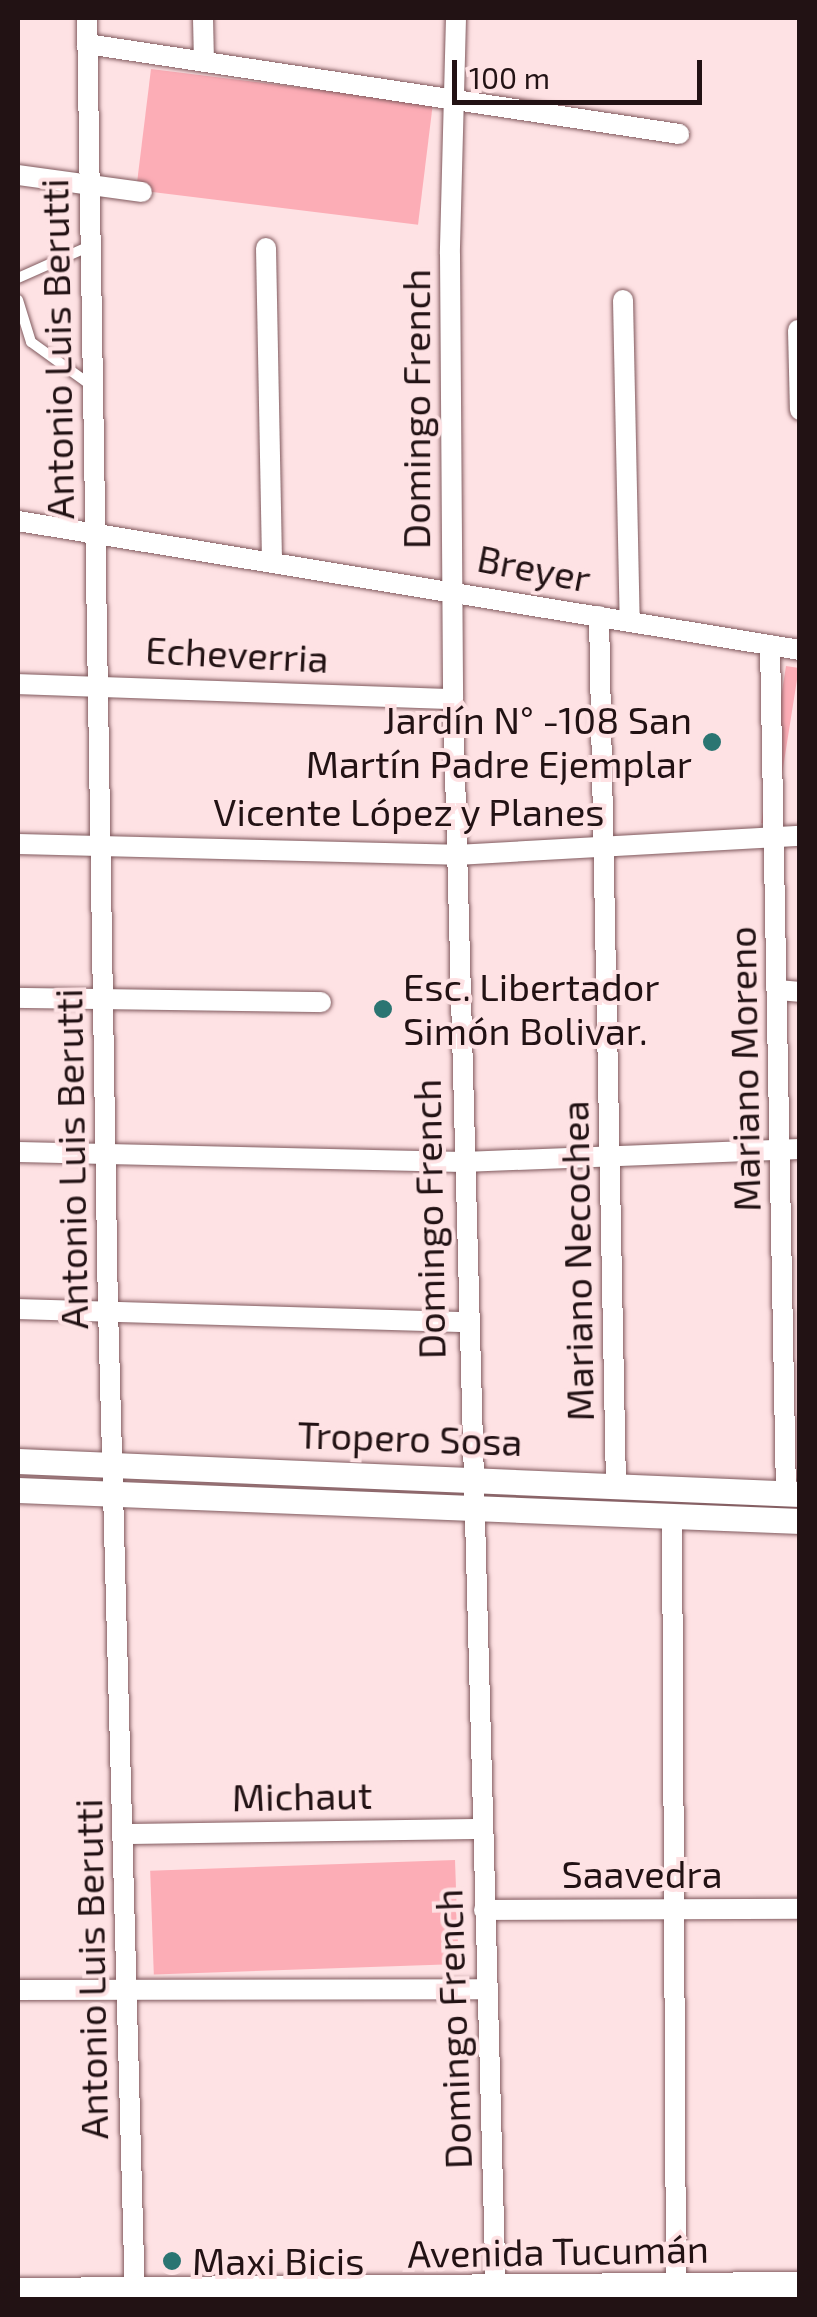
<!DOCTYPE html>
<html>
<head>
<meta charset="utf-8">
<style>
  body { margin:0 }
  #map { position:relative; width:817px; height:2317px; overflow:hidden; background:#fee2e4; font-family:"Exo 2",sans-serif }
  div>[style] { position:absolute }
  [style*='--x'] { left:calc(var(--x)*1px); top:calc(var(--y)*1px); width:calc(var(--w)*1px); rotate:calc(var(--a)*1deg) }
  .green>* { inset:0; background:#fcadb6; transform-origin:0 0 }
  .roads { filter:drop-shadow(0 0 2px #80595d) drop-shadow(0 0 2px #80595d) }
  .service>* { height:10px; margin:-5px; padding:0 5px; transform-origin:5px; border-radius:5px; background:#fff }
  .minor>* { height:20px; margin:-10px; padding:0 10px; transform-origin:10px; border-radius:10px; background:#fff }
  .tertiary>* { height:25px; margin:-12.5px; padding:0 12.5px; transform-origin:12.5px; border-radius:12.5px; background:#fff }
  .secondary>* { height:28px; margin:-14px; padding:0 14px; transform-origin:14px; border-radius:14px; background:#fff }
  .dots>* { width:28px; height:28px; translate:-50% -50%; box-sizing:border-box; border:5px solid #fee2e4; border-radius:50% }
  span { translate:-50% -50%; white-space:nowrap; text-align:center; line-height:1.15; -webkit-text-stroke:8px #fee2e4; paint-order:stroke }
  .street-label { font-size:38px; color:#221214 }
  .poi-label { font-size:38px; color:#221214 }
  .right { translate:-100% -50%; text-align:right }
  .left { translate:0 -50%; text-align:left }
  .frame { position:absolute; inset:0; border:20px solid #221214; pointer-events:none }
  .scale { position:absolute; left:452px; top:60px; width:250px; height:45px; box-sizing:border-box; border:5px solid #221214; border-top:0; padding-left:12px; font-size:30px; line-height:35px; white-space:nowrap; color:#221214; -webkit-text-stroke:8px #fee2e4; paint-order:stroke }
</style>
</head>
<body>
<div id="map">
  <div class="green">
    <div style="left:151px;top:69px;width:284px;height:122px;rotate:7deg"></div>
    <div style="left:786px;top:666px;width:13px;height:159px;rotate:9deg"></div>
    <div style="left:455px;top:1860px;width:104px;height:305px;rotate:88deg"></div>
  </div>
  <div class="roads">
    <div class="service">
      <div style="--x:18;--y:278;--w:79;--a:-24"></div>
      <div style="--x:18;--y:300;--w:44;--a:72.8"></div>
      <div style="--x:31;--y:342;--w:75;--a:35.8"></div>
    </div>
    <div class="minor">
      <div style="--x:87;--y:18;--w:1290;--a:89.07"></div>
      <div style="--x:108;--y:1308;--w:992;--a:88.44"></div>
      <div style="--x:203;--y:18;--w:43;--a:88.7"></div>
      <div style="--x:456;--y:18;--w:236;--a:91.5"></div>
      <div style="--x:450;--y:254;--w:445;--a:89.6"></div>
      <div style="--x:453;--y:699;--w:1602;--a:88.46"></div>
      <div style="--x:87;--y:44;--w:599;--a:8.64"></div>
      <div style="--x:18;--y:175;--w:125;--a:7.8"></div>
      <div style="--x:266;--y:248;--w:312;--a:88.9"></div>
      <div style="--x:623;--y:300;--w:321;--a:88.8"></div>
      <div style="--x:798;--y:330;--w:80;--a:88.6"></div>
      <div style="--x:18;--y:521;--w:793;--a:9.37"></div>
      <div style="--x:599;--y:616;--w:868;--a:88.88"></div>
      <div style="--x:770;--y:645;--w:848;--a:88.92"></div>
      <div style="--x:18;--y:684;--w:435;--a:2"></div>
      <div style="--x:18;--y:844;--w:438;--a:1.4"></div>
      <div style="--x:456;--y:855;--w:345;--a:-3.2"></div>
      <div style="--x:778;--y:990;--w:22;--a:5"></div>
      <div style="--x:18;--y:998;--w:303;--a:0.8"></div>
      <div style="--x:18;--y:1152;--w:445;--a:1.3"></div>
      <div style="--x:463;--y:1162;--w:337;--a:-2.2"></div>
      <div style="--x:18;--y:1309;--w:449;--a:1.7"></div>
      <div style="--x:672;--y:1516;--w:770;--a:89.7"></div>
      <div style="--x:123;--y:1834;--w:358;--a:-0.8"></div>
      <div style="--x:484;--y:1910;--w:316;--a:-0.2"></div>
      <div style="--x:18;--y:1990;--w:468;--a:-0.1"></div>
    </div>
    <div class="tertiary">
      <div style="--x:18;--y:1461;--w:783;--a:2.42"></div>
      <div style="--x:18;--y:1490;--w:783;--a:2.27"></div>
    </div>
    <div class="secondary">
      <div style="--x:18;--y:2292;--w:782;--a:-0.44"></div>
    </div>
  </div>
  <div class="dots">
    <div style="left:712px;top:742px;background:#2b7572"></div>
    <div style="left:383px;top:1009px;background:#2b7572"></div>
    <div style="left:172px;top:2261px;background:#2b7572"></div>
  </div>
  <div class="street-label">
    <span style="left:57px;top:349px;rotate:-91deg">Antonio Luis Berutti</span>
    <span style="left:416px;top:409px;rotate:-90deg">Domingo French</span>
    <span style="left:534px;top:568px;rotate:11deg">Breyer</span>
    <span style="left:237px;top:654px;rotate:3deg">Echeverria</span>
    <span style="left:409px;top:812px">Vicente López y Planes</span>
    <span style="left:744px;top:1069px;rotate:-91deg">Mariano Moreno</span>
    <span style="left:71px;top:1159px;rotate:-91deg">Antonio Luis Berutti</span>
    <span style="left:429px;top:1219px;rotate:-91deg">Domingo French</span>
    <span style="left:577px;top:1261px;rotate:-91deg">Mariano Necochea</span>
    <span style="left:410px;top:1438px;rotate:2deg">Tropero Sosa</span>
    <span style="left:302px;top:1796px;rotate:-1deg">Michaut</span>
    <span style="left:642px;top:1874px">Saavedra</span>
    <span style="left:91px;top:1969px;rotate:-91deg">Antonio Luis Berutti</span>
    <span style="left:453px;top:2029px;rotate:-92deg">Domingo French</span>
    <span style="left:558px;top:2251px;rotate:-1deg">Avenida Tucumán</span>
  </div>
  <div class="poi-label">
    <span class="right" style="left:692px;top:742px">Jardín N° -108 San<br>Martín Padre Ejemplar</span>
    <span class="left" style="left:403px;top:1009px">Esc. Libertador<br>Simón Bolivar.</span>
    <span class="left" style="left:192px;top:2261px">Maxi Bicis</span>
  </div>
  <div class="frame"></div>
  <div class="scale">100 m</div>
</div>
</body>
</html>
